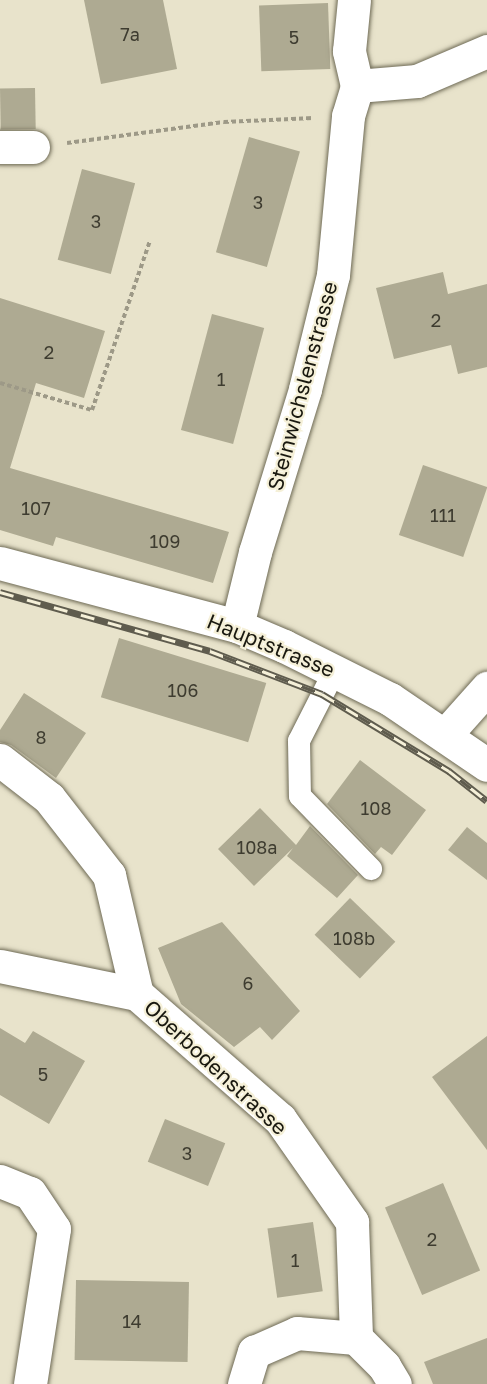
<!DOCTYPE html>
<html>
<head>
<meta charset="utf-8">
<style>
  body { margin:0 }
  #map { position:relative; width:487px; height:1384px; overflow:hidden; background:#e8e3cb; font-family:"Golos Text",sans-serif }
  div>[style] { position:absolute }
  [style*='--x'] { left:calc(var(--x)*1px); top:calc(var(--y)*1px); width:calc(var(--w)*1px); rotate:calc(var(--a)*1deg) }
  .building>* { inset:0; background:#aeaa92; transform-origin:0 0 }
  .path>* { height:4px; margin-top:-2px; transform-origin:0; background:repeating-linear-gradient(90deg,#9d9987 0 4.5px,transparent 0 7.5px) }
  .roads { filter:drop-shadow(0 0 2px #6e6a55) drop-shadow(0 0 2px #6e6a55) }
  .lane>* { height:22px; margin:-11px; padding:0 11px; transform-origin:11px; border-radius:11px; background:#fff }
  .street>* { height:33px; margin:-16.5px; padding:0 16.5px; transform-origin:16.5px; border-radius:16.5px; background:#fff }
  .secondary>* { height:33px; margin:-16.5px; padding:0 16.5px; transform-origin:16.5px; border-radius:16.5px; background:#fff }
  .rail>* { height:7px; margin-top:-3.5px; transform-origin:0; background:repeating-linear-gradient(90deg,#f5f0d8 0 14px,#5f5c4e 0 28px); box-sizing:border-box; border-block:2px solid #5f5c4e }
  span { translate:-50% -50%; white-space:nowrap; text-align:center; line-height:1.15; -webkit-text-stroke:4.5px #f5f0d8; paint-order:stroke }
  .number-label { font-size:18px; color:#3e3c30 }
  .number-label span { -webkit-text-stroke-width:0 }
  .street-label { font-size:21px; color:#19180f }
</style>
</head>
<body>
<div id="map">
  <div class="building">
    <div style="clip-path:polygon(84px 0,163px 0,177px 69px,101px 84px)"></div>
    <div style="left:328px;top:3px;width:66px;height:69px;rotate:88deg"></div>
    <div style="left:35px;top:88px;width:41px;height:35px;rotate:89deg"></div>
    <div style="left:249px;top:137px;width:53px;height:120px;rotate:16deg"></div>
    <div style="left:82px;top:169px;width:55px;height:94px;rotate:15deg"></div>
    <div style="clip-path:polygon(443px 272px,448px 294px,487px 284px,487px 367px,458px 374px,451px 345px,394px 359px,376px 288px)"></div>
    <div style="clip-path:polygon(0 298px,105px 331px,84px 398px,36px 383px,10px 468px,229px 532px,213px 583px,56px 537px,53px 546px,0 530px)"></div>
    <div style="left:212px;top:314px;width:54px;height:120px;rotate:15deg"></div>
    <div style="left:423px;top:465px;width:68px;height:74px;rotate:19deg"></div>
    <div style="left:119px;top:638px;width:154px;height:62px;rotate:17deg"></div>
    <div style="clip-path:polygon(24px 693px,86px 733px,56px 778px,11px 745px,0 742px,0 730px)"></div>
    <div style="clip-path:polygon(360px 760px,426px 810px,392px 855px,381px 847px,375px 854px,327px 804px)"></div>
    <div style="clip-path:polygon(260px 808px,296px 845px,310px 826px,358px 875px,337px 898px,287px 856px,293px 848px,254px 886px,218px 849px)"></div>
    <div style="clip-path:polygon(467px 827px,487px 843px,487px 880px,448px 850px)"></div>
    <div style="left:350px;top:898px;width:63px;height:51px;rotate:44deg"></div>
    <div style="clip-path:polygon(222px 922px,300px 1011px,272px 1040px,260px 1027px,234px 1047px,181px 1004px,158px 948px)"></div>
    <div style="clip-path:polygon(0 1028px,25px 1043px,33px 1031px,85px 1061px,49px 1124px,0 1095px)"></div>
    <div style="clip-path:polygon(487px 1036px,487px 1150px,432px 1077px)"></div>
    <div style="left:165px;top:1119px;width:65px;height:46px;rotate:22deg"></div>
    <div style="left:443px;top:1183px;width:95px;height:63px;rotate:67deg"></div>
    <div style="left:313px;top:1222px;width:70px;height:46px;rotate:82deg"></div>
    <div style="left:76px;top:1280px;width:113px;height:80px;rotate:1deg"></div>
    <div style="clip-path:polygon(487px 1338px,487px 1384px,433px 1384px,424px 1362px)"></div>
  </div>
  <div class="path">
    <div style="--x:67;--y:143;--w:158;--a:-7.6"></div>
    <div style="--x:224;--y:122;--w:89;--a:-2.6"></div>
    <div style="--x:0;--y:383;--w:96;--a:16.4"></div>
    <div style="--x:92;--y:410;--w:179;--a:-71.1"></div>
  </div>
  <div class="roads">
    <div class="lane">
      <div style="--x:335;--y:670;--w:80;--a:116.9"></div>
      <div style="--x:299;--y:741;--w:55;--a:89"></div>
      <div style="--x:300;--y:796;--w:102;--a:45.8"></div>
    </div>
    <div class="street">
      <div style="--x:357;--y:86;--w:60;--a:-4.8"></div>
      <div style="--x:417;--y:81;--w:76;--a:-23.2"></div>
      <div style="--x:0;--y:147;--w:33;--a:0"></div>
      <div style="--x:237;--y:626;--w:76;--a:-76.3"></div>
      <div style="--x:255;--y:552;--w:170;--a:-72.9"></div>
      <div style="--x:305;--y:389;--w:117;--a:-76.2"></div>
      <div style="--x:333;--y:275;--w:160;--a:-84.6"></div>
      <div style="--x:348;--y:116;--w:31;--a:-73"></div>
      <div style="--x:357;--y:86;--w:36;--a:-103"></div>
      <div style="--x:349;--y:51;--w:51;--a:-84.4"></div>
      <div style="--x:446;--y:734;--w:62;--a:-48.3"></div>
      <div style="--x:0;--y:760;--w:62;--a:37.8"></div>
      <div style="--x:49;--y:798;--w:98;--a:52.1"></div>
      <div style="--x:109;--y:875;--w:122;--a:76.8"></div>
      <div style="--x:0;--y:966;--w:140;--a:11.6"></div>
      <div style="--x:137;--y:994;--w:190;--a:41.2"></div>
      <div style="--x:280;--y:1119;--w:126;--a:55"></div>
      <div style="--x:352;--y:1222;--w:116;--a:88"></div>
      <div style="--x:0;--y:1181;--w:32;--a:22"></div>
      <div style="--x:30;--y:1193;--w:43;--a:56.3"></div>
      <div style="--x:54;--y:1229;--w:157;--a:98.8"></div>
      <div style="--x:244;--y:1384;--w:34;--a:-73"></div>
      <div style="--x:254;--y:1352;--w:47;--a:-23.8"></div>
      <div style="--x:297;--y:1333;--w:59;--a:4.8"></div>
      <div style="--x:356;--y:1338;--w:40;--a:45"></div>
      <div style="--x:384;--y:1366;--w:21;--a:59"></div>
    </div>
    <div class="secondary">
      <div style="--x:0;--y:563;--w:245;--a:14.9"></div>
      <div style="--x:237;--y:626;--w:51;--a:23.1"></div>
      <div style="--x:284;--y:646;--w:119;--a:26.6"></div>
      <div style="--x:390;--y:699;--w:117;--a:34.2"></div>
    </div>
  </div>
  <div class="rail">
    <div style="--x:0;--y:592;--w:218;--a:15.7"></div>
    <div style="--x:210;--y:651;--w:120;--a:21"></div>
    <div style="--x:322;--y:694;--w:149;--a:31.2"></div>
    <div style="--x:449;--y:771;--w:48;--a:38.3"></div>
  </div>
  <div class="number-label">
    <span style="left:130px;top:34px">7a</span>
    <span style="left:294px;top:37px">5</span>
    <span style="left:258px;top:202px">3</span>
    <span style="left:96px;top:221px">3</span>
    <span style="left:436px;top:320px">2</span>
    <span style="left:49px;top:352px">2</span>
    <span style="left:221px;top:379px">1</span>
    <span style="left:36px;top:508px">107</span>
    <span style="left:443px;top:515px">111</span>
    <span style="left:165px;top:541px">109</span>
    <span style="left:183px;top:690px">106</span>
    <span style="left:41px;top:737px">8</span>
    <span style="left:376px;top:808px">108</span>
    <span style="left:257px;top:847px">108a</span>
    <span style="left:354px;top:938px">108b</span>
    <span style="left:248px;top:983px">6</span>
    <span style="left:43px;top:1074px">5</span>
    <span style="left:187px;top:1153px">3</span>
    <span style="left:432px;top:1239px">2</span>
    <span style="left:295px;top:1260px">1</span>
    <span style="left:132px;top:1321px">14</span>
  </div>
  <div class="street-label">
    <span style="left:302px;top:386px;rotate:-75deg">Steinwichslenstrasse</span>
    <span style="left:271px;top:645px;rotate:22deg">Hauptstrasse</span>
    <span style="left:216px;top:1067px;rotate:43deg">Oberbodenstrasse</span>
  </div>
</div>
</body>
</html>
